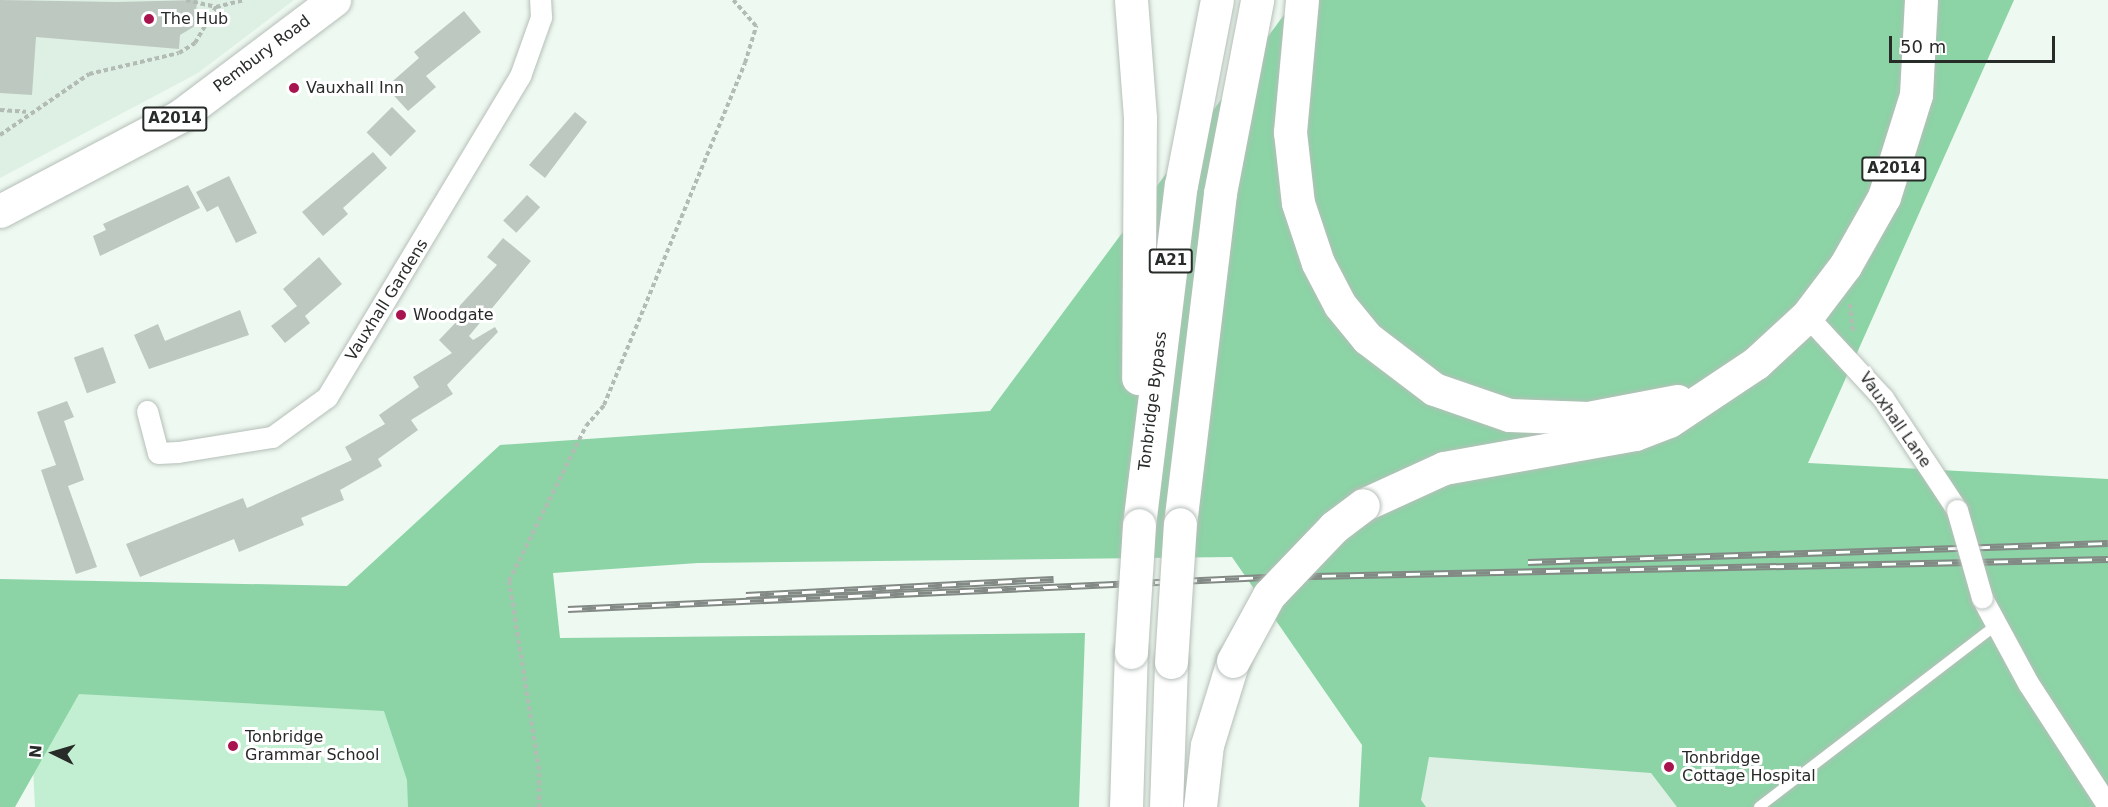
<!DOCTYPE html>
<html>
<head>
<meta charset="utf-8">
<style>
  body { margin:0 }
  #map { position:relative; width:2108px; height:807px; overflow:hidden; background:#eef9f1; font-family:"DejaVu Sans",sans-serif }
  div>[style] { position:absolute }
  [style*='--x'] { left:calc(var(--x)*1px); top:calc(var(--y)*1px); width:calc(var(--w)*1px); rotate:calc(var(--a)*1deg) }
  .built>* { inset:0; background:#def0e3 }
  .green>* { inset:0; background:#c2eed1 }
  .forest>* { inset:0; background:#8cd3a6 }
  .building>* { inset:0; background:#bdc8c1; transform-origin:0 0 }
  .path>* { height:4px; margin-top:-2px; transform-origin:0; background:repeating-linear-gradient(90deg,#b2bbb4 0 4.5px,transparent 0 7.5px) }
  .roads { filter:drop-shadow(0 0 2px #b5bfb8) drop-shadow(0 0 2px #b5bfb8) }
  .lane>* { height:10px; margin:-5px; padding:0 5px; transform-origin:5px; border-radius:5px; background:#fff }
  .street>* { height:21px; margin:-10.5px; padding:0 10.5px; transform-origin:10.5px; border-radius:10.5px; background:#fff }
  .primary>* { height:33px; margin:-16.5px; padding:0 16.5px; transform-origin:16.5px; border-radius:16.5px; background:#fff }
  .highway>* { height:33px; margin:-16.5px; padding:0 16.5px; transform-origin:16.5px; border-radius:16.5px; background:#fff }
  .rail>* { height:7px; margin-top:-3.5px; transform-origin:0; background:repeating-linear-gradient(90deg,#fff 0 14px,#838a85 0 28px); box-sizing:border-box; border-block:2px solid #838a85 }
  .bridges { filter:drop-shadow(0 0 2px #b5bfb8) drop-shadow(0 0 2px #b5bfb8) }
  .street-bridge>* { height:21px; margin:-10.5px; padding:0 10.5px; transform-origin:10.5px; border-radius:10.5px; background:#fff }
  .highway-bridge>* { height:33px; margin:-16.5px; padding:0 16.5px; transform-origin:16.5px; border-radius:16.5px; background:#fff }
  .dots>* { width:16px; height:16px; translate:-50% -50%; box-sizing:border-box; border:3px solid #fff; border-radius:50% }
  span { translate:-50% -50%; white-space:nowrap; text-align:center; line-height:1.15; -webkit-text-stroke:6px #fff; paint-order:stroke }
  .shield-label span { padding:2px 4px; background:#fff; border:2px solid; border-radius:4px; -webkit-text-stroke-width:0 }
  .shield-label { font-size:15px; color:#282c29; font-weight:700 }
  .poi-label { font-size:16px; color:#282c29 }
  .left { translate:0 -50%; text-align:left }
  .street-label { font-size:16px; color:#282c29 }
  .north { position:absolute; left:24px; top:723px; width:60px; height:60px; -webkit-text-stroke:4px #fff; paint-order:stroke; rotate:275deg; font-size:16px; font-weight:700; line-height:24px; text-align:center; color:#282c29 }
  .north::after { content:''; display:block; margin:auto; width:21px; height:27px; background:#282c29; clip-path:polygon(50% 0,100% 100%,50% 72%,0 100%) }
  .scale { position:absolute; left:1889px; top:36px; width:166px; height:27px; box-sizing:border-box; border:3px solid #282c29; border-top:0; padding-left:8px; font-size:18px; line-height:21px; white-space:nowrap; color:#282c29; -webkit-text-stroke:4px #fff; paint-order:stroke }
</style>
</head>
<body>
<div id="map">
  <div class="built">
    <div style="clip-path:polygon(0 0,294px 0,198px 73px,0 178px)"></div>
    <div style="clip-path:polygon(1393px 721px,1982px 807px,1385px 807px)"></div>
  </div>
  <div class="green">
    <div style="clip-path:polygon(427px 666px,442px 807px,35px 807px,29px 689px)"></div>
  </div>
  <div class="forest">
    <div style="clip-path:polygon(1295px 0,2014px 0,1808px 463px,2108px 479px,2108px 807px,1677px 807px,1651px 773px,1429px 757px,1421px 800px,1426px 807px,1359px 807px,1362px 745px,1232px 557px,698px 563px,553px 573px,560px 638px,1085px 633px,1079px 807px,408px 807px,407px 780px,384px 711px,79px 694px,15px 807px,0 807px,0 579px,347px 586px,500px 445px,990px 411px)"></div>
  </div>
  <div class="building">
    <div style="clip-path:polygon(0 0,117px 2px,197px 0,195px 26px,180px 35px,179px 49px,36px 37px,32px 95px,0 93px)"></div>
    <div style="clip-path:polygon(464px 11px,481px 32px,426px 76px,436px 87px,408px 111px,386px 87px,419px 58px,414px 52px)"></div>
    <div style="left:392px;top:107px;width:34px;height:36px;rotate:45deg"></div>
    <div style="clip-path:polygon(575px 112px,587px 122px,545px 178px,529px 165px)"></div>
    <div style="clip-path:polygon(373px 152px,387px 168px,343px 208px,348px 214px,323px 236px,302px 212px)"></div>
    <div style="clip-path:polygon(229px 176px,257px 233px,236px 243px,218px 206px,207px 212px,196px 192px)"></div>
    <div style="clip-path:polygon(188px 185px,200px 208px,100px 256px,93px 236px,106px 230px,103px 224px)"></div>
    <div style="left:527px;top:195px;width:18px;height:35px;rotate:43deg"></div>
    <div style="clip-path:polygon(503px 238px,531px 261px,469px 336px,473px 340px,495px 327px,498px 332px,447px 385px,453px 394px,411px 420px,418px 430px,378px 459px,382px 466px,340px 490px,344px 500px,301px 518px,304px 525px,239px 552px,234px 539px,140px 577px,126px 544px,243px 498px,247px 508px,352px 460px,345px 447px,385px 424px,379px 415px,419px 387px,413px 377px,452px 353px,439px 340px,460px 318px,454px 312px,497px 265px,487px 257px)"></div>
    <div style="clip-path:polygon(319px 257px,342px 284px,305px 316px,310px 323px,285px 343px,271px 326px,297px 306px,283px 289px)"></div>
    <div style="clip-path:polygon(240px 310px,249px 335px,149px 369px,134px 335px,158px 324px,165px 341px)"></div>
    <div style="left:103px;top:347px;width:38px;height:31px;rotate:70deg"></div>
    <div style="clip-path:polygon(67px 401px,74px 417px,64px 421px,84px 480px,68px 486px,97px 567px,76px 574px,41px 470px,56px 465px,37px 412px)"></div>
  </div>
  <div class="path">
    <div style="--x:186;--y:0;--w:31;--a:13"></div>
    <div style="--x:0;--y:110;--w:26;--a:4"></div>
    <div style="--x:0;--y:135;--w:108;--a:-34.4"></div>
    <div style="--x:89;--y:74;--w:92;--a:-13.1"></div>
    <div style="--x:179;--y:53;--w:19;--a:-32"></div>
    <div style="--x:195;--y:43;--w:42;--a:-59.7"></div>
    <div style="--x:216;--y:7;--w:29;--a:-14"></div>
    <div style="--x:1850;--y:304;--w:28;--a:84"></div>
    <div style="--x:539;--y:807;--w:37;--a:-90"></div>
    <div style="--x:539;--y:770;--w:191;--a:-99"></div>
    <div style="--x:509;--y:581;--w:173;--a:-63.6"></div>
    <div style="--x:586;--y:426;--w:28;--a:-49"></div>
    <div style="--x:604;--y:405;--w:370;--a:-67.6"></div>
    <div style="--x:745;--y:63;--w:39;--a:-73"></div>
    <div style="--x:756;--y:26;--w:35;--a:-131"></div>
  </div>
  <div class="roads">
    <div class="lane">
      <div style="--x:1759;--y:807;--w:299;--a:-37.5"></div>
    </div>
    <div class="street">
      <div style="--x:1807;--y:316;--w:112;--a:47.2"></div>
      <div style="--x:1883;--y:398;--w:134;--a:56.5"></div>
      <div style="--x:147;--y:411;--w:43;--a:75.3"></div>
      <div style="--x:158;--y:453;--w:20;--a:-3"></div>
      <div style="--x:178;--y:452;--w:95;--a:-9.1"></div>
      <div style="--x:272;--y:437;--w:68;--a:-36"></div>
      <div style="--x:327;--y:397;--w:375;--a:-59"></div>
      <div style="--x:520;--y:76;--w:63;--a:-70.4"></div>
      <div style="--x:541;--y:17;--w:17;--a:-93"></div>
      <div style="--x:1982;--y:598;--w:97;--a:61.6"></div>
      <div style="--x:2028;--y:683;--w:147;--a:57"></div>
    </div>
    <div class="primary">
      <div style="--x:0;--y:211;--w:204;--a:-27.8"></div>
      <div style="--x:180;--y:116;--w:193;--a:-37"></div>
    </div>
    <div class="highway">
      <div style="--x:1131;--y:0;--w:118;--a:85.6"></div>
      <div style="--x:1140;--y:118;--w:260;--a:90.4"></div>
      <div style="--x:1302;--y:0;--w:133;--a:95.2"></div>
      <div style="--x:1290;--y:132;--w:71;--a:83.6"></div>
      <div style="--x:1298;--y:203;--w:63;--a:71.6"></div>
      <div style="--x:1318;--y:263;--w:47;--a:62.4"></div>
      <div style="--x:1340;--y:305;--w:43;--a:50.7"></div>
      <div style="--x:1367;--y:338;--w:84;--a:37.3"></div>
      <div style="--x:1434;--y:389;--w:79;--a:19.1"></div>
      <div style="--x:1509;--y:415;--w:79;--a:2.2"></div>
      <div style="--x:1588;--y:418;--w:91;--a:-10.8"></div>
      <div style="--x:1363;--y:505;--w:89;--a:-24.6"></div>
      <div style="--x:1444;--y:468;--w:194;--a:-10.1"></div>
      <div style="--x:1635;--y:434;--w:36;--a:-21"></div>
      <div style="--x:1669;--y:421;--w:105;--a:-33.7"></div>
      <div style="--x:1756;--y:363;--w:69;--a:-42.7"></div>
      <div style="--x:1807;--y:316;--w:63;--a:-52.8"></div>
      <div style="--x:1845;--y:266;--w:79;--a:-60.5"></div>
      <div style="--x:1884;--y:197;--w:107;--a:-72.6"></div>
      <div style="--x:1916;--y:95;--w:95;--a:-87"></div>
      <div style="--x:1180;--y:524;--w:333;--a:-83.1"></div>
      <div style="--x:1220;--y:193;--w:197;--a:-79.1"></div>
      <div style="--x:1139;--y:525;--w:343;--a:-83"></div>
      <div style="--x:1181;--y:185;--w:188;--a:-79"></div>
      <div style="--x:1126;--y:807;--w:155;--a:-88.2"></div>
      <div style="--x:1166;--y:807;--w:145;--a:-88"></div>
      <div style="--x:1200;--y:807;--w:62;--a:-83.6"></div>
      <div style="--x:1207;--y:745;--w:88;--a:-72.8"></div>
    </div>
  </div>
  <div class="rail">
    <div style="--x:1528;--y:562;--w:580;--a:-1.88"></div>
    <div style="--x:746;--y:595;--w:308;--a:-3"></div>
    <div style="--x:568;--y:609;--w:699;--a:-2.62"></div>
    <div style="--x:1266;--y:577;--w:842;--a:-1.22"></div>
  </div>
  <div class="bridges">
    <div class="street-bridge">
      <div style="--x:1957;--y:510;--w:91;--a:74.1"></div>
    </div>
    <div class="highway-bridge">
      <div style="--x:1131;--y:652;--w:127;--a:-86.4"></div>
      <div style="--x:1233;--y:661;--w:75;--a:-61.4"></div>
      <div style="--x:1269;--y:595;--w:94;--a:-46.3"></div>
      <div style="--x:1334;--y:527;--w:36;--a:-37"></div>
      <div style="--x:1171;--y:662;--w:138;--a:-86.3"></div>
    </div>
  </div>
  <div class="dots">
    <div style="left:149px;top:19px;background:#a8154e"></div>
    <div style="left:294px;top:88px;background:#a8154e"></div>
    <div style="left:401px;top:315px;background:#a8154e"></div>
    <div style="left:233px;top:746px;background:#a8154e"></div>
    <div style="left:1669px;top:767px;background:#a8154e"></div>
  </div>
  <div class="shield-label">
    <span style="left:175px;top:119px">A2014</span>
    <span style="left:1894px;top:169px">A2014</span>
    <span style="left:1171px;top:261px">A21</span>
  </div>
  <div class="poi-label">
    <span class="left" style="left:161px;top:19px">The Hub</span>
    <span class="left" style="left:306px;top:88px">Vauxhall Inn</span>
    <span class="left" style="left:413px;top:315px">Woodgate</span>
    <span class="left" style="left:245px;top:746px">Tonbridge<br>Grammar School</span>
    <span class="left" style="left:1682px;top:767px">Tonbridge<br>Cottage Hospital</span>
  </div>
  <div class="street-label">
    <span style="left:262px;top:54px;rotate:-37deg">Pembury Road</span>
    <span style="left:387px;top:300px;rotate:-58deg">Vauxhall Gardens</span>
    <span style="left:1153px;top:401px;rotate:-83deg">Tonbridge Bypass</span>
    <span style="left:1895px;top:420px;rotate:55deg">Vauxhall Lane</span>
  </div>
  <div class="north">N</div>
  <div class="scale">50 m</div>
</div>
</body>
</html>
